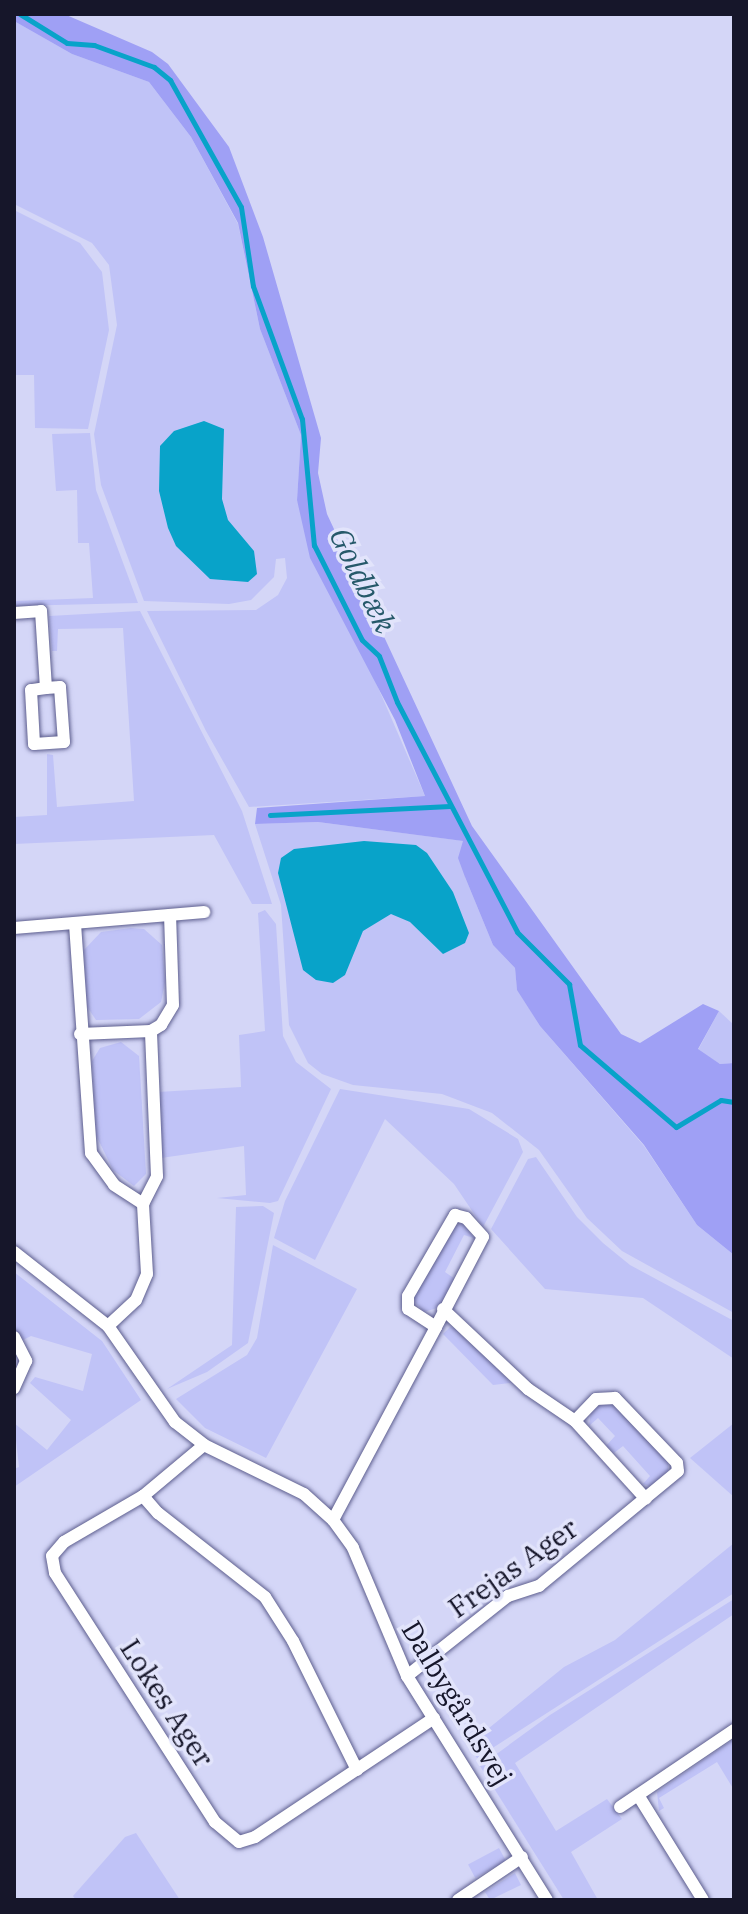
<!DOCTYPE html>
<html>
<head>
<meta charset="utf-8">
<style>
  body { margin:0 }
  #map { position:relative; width:748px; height:1914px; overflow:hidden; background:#d4d6f7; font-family:"IBM Plex Serif",serif }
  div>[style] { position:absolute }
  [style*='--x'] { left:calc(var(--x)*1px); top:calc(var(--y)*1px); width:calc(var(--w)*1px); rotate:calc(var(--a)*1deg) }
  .green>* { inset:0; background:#c0c3f7; transform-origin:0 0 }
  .forest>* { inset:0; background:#9fa0f5 }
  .water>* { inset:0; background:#08a3c9 }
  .stream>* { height:5px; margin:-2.5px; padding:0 2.5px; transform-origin:2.5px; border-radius:2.5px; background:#08a3c9 }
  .roads { filter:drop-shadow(0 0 2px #5d5e8e) drop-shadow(0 0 2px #5d5e8e) }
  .street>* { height:12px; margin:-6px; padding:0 6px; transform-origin:6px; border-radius:6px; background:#fff }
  span { translate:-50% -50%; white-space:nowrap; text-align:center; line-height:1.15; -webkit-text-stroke:7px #e2e4fb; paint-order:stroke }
  .street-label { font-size:28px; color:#16162a }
  .water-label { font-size:30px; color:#26596a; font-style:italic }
  .frame { position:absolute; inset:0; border:16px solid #16162a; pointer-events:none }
</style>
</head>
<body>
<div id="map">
  <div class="green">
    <div style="clip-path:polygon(14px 21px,72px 54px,149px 82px,191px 137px,238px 224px,260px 329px,301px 435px,297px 500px,425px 796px,249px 807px,206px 731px,147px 611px,256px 610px,278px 595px,287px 578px,285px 558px,276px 559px,274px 577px,251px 600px,229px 604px,144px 601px,101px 485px,94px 434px,117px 325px,109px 265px,92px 243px,14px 204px)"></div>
    <div style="clip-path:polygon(14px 210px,80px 243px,102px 272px,109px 330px,88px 429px,35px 428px,34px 375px,14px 375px)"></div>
    <div style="clip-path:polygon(90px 433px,96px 490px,138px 603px,14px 606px,14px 585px,15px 601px,93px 598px,89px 543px,78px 543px,77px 490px,56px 491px,52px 434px)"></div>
    <div style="clip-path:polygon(140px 611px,242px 811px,272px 904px,252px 904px,214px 835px,14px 844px,14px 817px,47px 815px,47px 754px,53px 755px,57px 807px,134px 801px,123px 628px,58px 629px,57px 651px,52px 651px,49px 616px)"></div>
    <div style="clip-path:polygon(318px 822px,464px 841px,465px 877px,493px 945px,515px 968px,517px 989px,540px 1026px,644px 1146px,697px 1225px,734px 1255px,734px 1313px,622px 1251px,587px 1218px,539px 1150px,492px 1113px,442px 1094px,353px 1085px,322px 1074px,308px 1063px,289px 1025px,281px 905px,255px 824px)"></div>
    <div style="clip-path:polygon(265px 910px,276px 924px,283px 1036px,296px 1062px,331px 1089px,278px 1201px,270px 1203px,217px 1198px,246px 1195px,244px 1146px,161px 1158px,158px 1092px,241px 1087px,239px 1035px,265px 1031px,258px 913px)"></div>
    <div style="clip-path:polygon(131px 928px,144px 929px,162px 945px,165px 982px,161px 1002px,139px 1019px,96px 1020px,86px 1005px,84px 950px,101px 932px)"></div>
    <div style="clip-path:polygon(719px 1011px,734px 1025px,734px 1063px,720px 1064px,698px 1050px)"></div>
    <div style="clip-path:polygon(121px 1042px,139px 1056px,146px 1174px,134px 1186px,113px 1170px,96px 1135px,92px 1061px,100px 1048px)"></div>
    <div style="clip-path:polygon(340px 1089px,469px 1109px,518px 1139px,523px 1152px,483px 1227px,454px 1184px,385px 1119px,315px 1260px,274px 1238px,285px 1201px)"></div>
    <div style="clip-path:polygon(536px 1157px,577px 1217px,603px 1243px,630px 1265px,734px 1321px,734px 1359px,643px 1298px,545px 1289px,491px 1229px,528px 1159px)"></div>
    <div style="clip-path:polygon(263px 1206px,274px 1213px,248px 1343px,207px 1372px,167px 1389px,232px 1345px,236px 1207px)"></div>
    <div style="clip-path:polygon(463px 1223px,474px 1238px,464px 1235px,445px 1272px,455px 1279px,440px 1307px,424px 1312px,415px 1302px,414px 1292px,449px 1228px)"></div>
    <div style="clip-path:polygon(273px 1245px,357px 1289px,266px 1458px,205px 1428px,176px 1399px,247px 1355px,257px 1338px)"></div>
    <div style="clip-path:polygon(14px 1272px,102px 1341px,141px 1400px,14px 1487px,14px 1469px,19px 1467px,14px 1423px,47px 1450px,71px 1420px,30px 1383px,35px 1377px,83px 1391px,92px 1354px,31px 1336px,23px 1340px,14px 1331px)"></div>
    <div style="clip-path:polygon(450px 1327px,464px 1331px,511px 1383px,493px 1385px,443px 1334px)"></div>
    <div style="clip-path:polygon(609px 1401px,668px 1459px,668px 1475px,652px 1487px,643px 1484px,650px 1476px,623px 1446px,614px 1453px,606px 1446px,615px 1436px,598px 1418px,589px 1426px,591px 1410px)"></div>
    <div style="clip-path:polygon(734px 1423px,734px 1497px,690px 1458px)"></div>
    <div style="clip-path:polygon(734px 1543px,734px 1593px,477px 1758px,468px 1745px,564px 1667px,615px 1640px)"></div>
    <div style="clip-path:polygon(734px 1599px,734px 1614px,515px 1763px,556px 1831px,607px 1799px,622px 1819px,571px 1852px,598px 1900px,564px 1900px,480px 1766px,550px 1715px)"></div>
    <div style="clip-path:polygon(734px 1739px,734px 1790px,717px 1762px,659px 1798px,664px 1808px,659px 1811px,657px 1792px)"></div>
    <div style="clip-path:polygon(136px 1833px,180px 1900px,76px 1900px,73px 1896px,125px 1837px)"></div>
    <div style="left:499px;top:1848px;width:15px;height:35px;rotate:62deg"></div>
    <div style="clip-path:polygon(515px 1873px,521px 1885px,490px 1900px,485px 1892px)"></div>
  </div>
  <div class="forest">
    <div style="clip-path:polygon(14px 14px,64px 14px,152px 52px,168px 64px,229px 147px,263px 237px,321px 438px,318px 473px,327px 514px,472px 826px,621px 1034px,640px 1043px,703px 1004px,719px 1011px,698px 1049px,720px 1064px,734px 1063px,734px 1255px,697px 1225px,644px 1145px,540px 1026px,517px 990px,515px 968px,493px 945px,465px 877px,458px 858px,463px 841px,318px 822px,255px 824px,257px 808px,425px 796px,395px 720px,310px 558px,297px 500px,301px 435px,260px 329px,238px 223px,191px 137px,149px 82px,72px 54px,14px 21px)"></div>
  </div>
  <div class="water">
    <div style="clip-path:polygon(204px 421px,224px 429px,222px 499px,228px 520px,254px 551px,257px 574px,248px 582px,210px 579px,176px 546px,168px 528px,159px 491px,160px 446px,174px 431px)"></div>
    <div style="clip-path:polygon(364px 841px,416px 845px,427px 853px,453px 892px,469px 933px,465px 943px,443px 954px,410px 922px,391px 914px,363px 931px,345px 975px,333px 983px,316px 980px,303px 970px,278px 873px,281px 858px,294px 849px)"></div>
  </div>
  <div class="stream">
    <div style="--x:20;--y:14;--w:55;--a:31.7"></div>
    <div style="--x:67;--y:43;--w:27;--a:4"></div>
    <div style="--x:94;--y:45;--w:64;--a:20.1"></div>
    <div style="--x:154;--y:67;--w:21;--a:39"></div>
    <div style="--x:170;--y:80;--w:145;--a:60.8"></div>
    <div style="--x:241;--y:207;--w:80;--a:81.4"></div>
    <div style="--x:253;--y:286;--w:142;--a:69.8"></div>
    <div style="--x:302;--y:419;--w:127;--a:84.6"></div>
    <div style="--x:314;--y:545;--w:106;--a:63.2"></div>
    <div style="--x:362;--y:640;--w:23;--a:43"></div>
    <div style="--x:379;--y:656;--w:49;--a:68.6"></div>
    <div style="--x:397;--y:702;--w:259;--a:62.4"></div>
    <div style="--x:517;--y:932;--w:74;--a:45"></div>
    <div style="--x:569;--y:984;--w:62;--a:79.8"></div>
    <div style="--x:580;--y:1045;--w:126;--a:40.5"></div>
    <div style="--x:676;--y:1127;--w:52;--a:-31"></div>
    <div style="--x:721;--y:1100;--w:13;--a:9"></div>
    <div style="--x:270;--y:815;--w:180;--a:-2.9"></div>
  </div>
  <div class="roads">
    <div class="street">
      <div style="--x:14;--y:613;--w:27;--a:-4"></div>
      <div style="--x:41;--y:611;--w:77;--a:86.3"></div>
      <div style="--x:46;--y:688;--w:15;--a:172"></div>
      <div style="--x:31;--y:690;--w:54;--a:86.8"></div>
      <div style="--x:34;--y:744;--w:30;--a:-4"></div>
      <div style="--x:64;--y:742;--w:55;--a:-94.2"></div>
      <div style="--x:60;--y:687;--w:14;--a:176"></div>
      <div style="--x:75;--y:924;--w:230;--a:86"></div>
      <div style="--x:91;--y:1153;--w:39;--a:54"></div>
      <div style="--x:114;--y:1185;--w:35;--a:33"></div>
      <div style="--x:14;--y:928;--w:191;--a:-4.8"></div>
      <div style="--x:80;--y:1034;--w:71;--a:-2.4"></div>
      <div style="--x:14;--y:1252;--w:120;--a:38.2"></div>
      <div style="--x:108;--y:1326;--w:117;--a:55.1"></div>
      <div style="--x:175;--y:1422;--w:37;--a:38"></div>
      <div style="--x:204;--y:1445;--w:111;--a:26.1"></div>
      <div style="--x:304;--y:1494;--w:39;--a:42"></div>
      <div style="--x:333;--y:1520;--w:34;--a:54"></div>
      <div style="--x:353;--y:1548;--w:139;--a:67.1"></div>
      <div style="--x:407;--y:1676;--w:264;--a:58"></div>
      <div style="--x:443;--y:1309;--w:117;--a:43.3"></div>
      <div style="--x:528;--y:1389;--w:57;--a:34.2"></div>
      <div style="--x:575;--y:1421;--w:105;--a:47.7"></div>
      <div style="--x:108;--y:1326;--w:38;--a:-43"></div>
      <div style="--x:136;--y:1300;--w:28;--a:-67"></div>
      <div style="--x:147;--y:1274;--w:70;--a:-93.3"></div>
      <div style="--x:143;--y:1204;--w:31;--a:-63"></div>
      <div style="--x:157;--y:1176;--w:145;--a:-92.4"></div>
      <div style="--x:151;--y:1031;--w:12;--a:-31"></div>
      <div style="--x:161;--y:1025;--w:23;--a:-59"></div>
      <div style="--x:173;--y:1005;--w:90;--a:-91.9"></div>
      <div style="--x:14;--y:1337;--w:27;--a:63"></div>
      <div style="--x:26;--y:1361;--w:30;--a:114"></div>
      <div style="--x:204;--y:1445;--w:80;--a:140.1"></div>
      <div style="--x:143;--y:1496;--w:91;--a:149.8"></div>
      <div style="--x:64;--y:1542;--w:18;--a:131"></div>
      <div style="--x:52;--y:1556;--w:17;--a:80"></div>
      <div style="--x:55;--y:1573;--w:296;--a:57.3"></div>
      <div style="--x:215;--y:1822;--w:31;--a:40"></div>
      <div style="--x:239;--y:1842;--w:17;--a:-17"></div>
      <div style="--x:255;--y:1837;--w:215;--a:-33.6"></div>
      <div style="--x:143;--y:1496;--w:23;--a:49"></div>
      <div style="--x:158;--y:1513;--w:136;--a:38.1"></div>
      <div style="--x:265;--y:1597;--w:52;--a:57.5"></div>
      <div style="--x:293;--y:1641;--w:144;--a:63.6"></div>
      <div style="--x:333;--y:1520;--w:219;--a:-61.9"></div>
      <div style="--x:436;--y:1327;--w:33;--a:-147"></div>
      <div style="--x:408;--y:1309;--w:13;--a:-90"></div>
      <div style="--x:408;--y:1296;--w:94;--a:-59.9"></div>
      <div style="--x:455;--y:1215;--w:11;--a:15"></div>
      <div style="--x:466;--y:1218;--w:25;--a:48"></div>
      <div style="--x:483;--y:1237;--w:102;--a:117.6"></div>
      <div style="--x:407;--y:1676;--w:129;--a:-38.4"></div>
      <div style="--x:508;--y:1596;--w:33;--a:-18"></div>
      <div style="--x:539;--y:1586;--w:180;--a:-39.6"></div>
      <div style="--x:678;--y:1471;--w:8;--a:-97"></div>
      <div style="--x:677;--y:1463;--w:90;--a:-133.6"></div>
      <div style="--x:615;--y:1398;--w:19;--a:177"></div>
      <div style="--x:596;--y:1399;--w:30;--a:134"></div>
      <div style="--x:638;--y:1795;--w:123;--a:58.2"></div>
      <div style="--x:620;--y:1807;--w:138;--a:-34"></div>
      <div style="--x:458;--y:1900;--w:77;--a:-33.9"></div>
    </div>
  </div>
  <div class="street-label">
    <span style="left:513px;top:1568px;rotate:-35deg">Frejas Ager</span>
    <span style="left:167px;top:1703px;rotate:57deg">Lokes Ager</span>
    <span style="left:457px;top:1703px;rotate:59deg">Dalbygårdsvej</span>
  </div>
  <div class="water-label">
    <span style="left:363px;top:580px;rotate:64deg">Goldbæk</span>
  </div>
  <div class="frame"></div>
</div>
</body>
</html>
